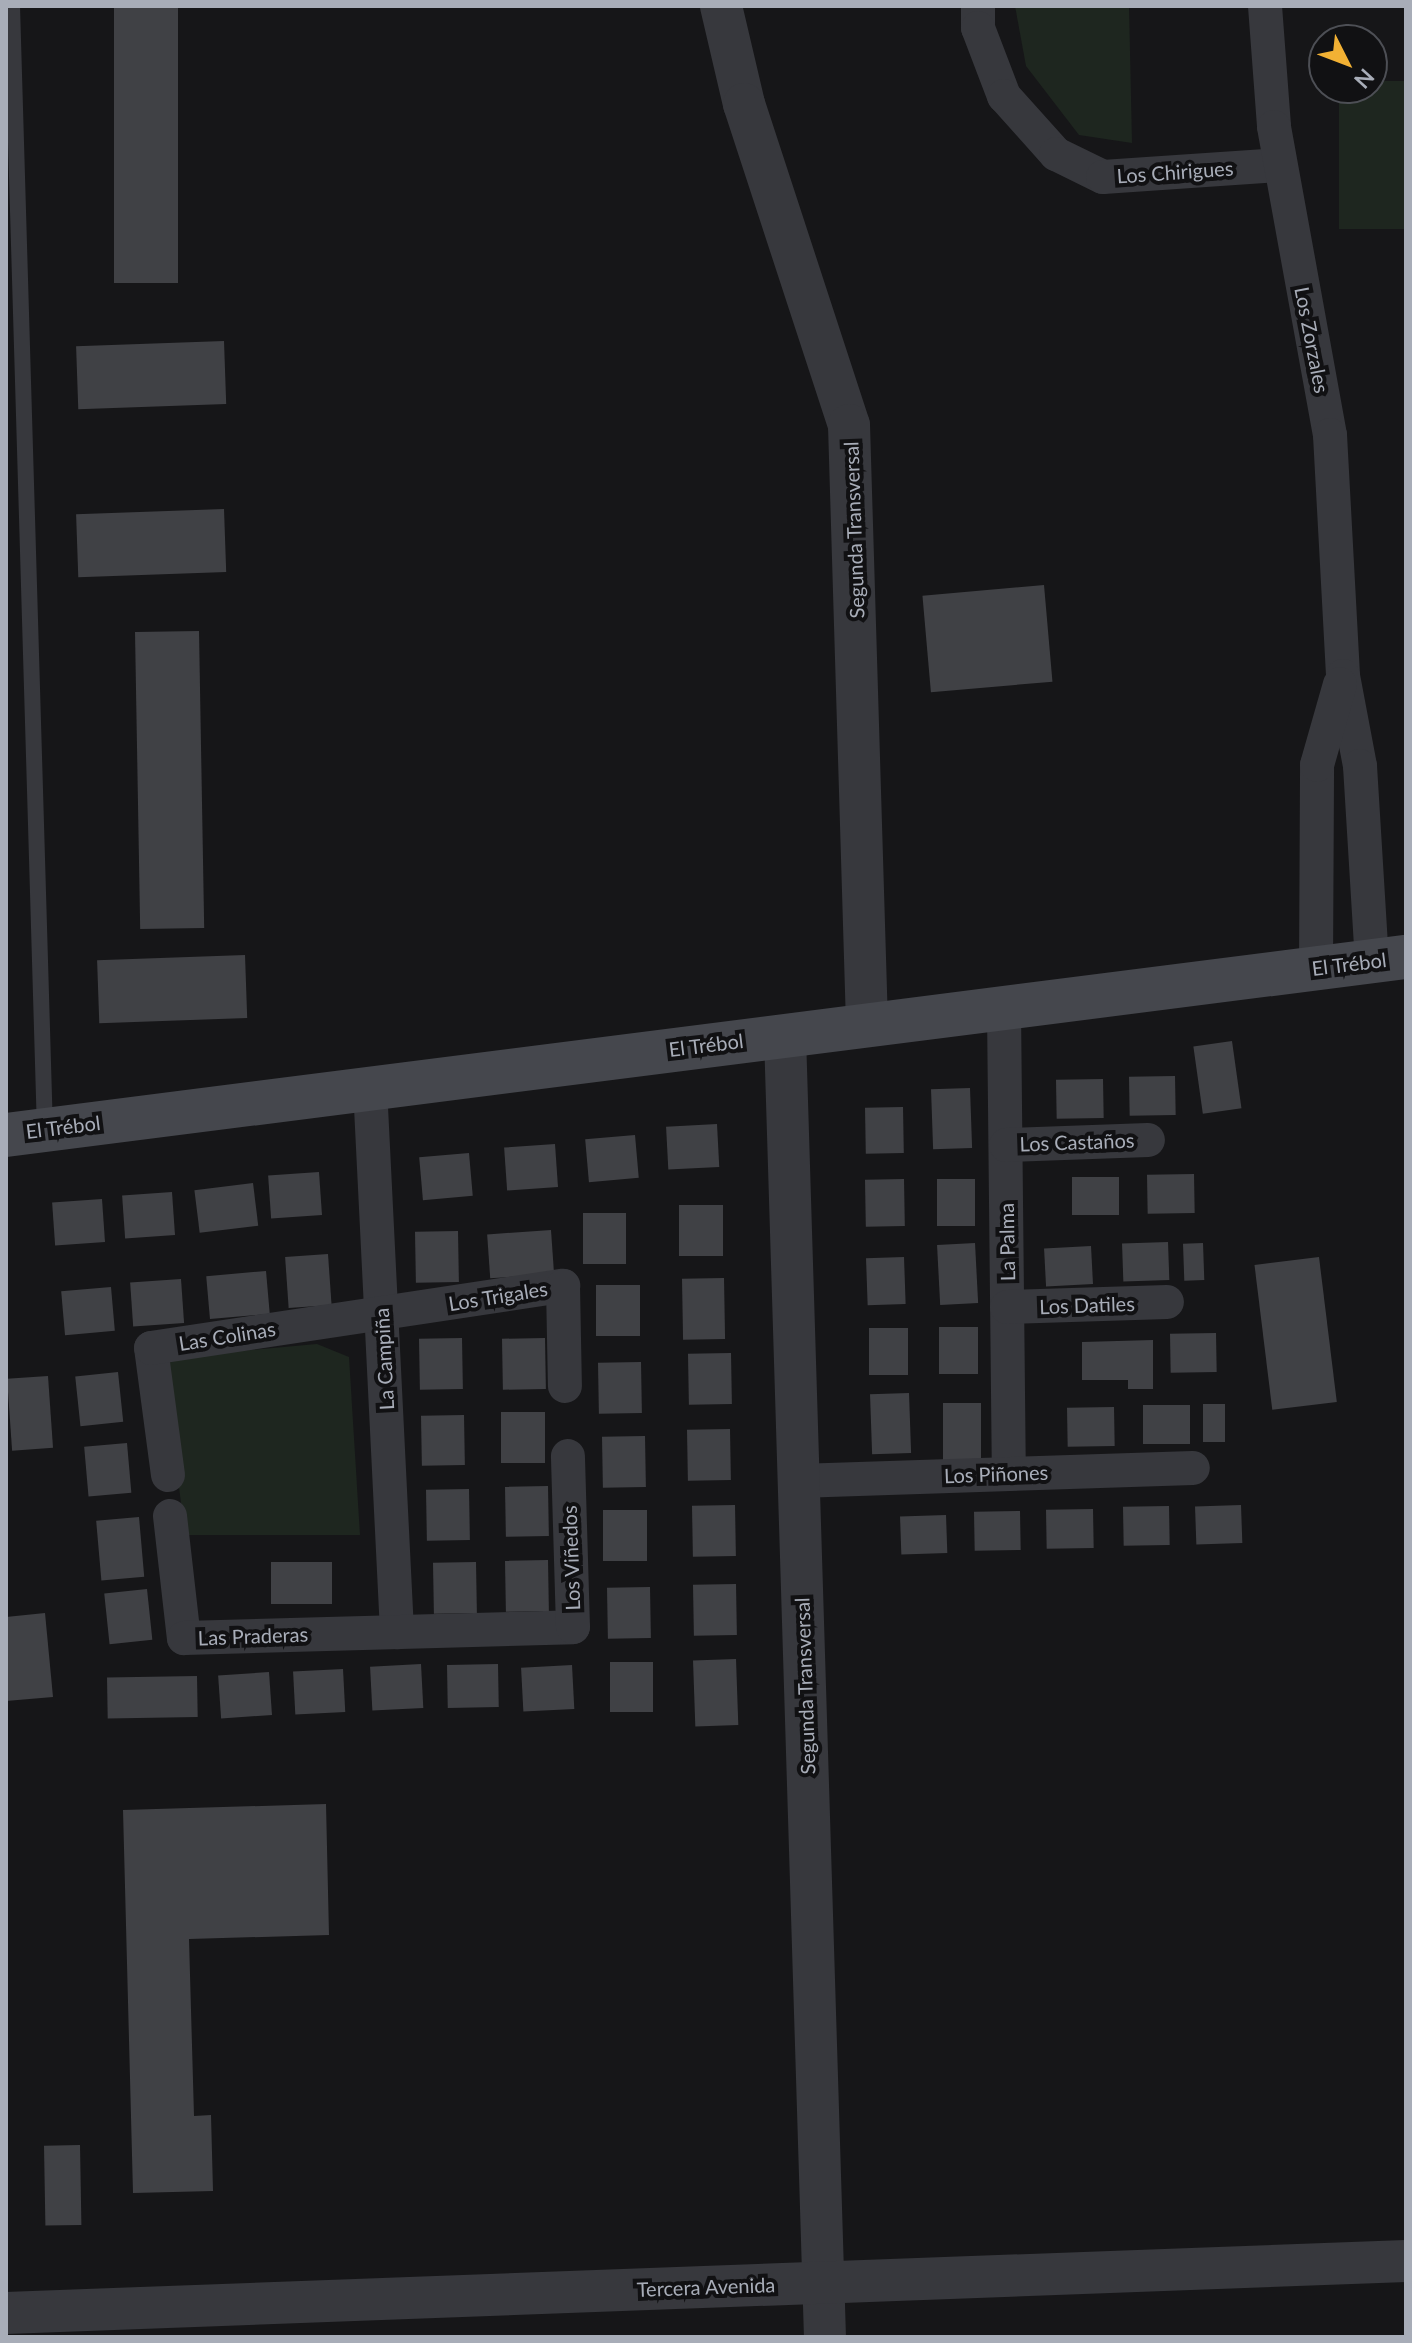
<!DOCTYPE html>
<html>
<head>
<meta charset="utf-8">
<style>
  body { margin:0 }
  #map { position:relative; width:1412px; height:2343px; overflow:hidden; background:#161618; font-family:Lato,sans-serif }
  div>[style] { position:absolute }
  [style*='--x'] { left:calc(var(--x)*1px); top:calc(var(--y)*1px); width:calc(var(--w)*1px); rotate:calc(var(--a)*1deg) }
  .green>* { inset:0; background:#1e261f; transform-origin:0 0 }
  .building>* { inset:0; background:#404145; transform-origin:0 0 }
  .service>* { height:16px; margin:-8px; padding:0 8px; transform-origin:8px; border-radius:8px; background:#37383d }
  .minor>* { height:34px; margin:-17px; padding:0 17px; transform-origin:17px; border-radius:17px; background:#37383d }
  .tertiary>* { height:42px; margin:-21px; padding:0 21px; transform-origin:21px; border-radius:21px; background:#37383d }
  .secondary>* { height:44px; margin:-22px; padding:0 22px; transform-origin:22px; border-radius:22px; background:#45474d }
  span { translate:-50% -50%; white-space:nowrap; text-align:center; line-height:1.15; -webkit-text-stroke:8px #111113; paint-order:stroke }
  .street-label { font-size:20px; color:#a8adb8 }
  .frame { position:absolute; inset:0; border:8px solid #a8adb8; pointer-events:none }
  .north { position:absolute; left:1308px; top:24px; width:80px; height:80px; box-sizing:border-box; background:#111113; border:2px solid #4d4f55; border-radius:50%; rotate:132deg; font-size:22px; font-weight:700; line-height:32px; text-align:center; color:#a8adb8 }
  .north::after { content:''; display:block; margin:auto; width:28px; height:36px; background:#f2b134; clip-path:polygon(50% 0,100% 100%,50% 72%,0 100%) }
</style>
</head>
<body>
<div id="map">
  <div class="green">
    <div style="clip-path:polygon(1015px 6px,1129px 6px,1132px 143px,1079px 135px,1026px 66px)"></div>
    <div style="left:1406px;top:81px;width:148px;height:67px;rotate:90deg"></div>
    <div style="clip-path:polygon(317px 1344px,349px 1357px,360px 1535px,185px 1535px,163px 1358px)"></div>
  </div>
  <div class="building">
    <div style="left:114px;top:6px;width:64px;height:277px"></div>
    <div style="left:224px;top:341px;width:63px;height:148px;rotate:88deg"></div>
    <div style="left:224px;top:509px;width:63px;height:148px;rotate:88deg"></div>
    <div style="left:1044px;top:585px;width:97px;height:122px;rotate:85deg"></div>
    <div style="left:199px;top:631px;width:297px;height:64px;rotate:89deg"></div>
    <div style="left:245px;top:955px;width:63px;height:148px;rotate:88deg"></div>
    <div style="left:1232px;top:1041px;width:68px;height:39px;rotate:82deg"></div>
    <div style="left:1175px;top:1076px;width:39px;height:46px;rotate:89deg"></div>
    <div style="left:1103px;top:1079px;width:39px;height:47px;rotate:89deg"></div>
    <div style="left:970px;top:1088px;width:60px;height:39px;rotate:88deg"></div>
    <div style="left:903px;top:1107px;width:46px;height:38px;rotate:89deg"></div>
    <div style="left:717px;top:1124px;width:43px;height:51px;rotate:87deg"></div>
    <div style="left:635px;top:1135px;width:43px;height:50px;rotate:85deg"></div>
    <div style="left:555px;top:1144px;width:43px;height:51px;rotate:86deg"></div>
    <div style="left:469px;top:1153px;width:43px;height:50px;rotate:85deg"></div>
    <div style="left:319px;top:1172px;width:43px;height:51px;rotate:86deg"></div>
    <div style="left:1194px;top:1174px;width:39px;height:47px;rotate:89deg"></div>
    <div style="left:1119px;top:1177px;width:38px;height:47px;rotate:90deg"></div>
    <div style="left:904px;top:1179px;width:47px;height:39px;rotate:89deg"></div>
    <div style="left:937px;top:1179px;width:38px;height:47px"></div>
    <div style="left:253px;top:1183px;width:43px;height:59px;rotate:83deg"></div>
    <div style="left:172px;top:1192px;width:43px;height:50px;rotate:86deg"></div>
    <div style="left:102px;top:1199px;width:43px;height:50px;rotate:86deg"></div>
    <div style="left:723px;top:1205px;width:51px;height:44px;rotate:90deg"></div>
    <div style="left:583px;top:1213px;width:43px;height:51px"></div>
    <div style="left:551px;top:1230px;width:44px;height:64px;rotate:86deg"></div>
    <div style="left:458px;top:1231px;width:51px;height:43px;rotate:89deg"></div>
    <div style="left:1168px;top:1242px;width:38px;height:46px;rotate:88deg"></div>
    <div style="left:975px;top:1243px;width:60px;height:38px;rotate:87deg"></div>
    <div style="left:1203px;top:1243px;width:37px;height:20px;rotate:88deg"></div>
    <div style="left:1091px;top:1246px;width:38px;height:47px;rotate:87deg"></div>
    <div style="left:328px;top:1254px;width:51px;height:43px;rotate:86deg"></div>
    <div style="left:904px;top:1257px;width:47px;height:38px;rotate:88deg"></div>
    <div style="left:1319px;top:1257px;width:146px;height:65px;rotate:83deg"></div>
    <div style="left:266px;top:1271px;width:43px;height:60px;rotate:85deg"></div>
    <div style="left:724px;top:1278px;width:61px;height:42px;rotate:89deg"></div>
    <div style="left:181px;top:1279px;width:44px;height:51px;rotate:86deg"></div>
    <div style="left:640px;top:1285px;width:51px;height:44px;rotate:90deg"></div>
    <div style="left:111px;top:1287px;width:44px;height:50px;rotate:85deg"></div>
    <div style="left:978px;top:1327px;width:47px;height:39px;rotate:90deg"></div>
    <div style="left:869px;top:1328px;width:39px;height:47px"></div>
    <div style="left:1216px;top:1333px;width:39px;height:46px;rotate:89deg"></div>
    <div style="left:462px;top:1338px;width:51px;height:43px;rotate:89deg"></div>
    <div style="left:545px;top:1338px;width:51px;height:43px;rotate:89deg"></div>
    <div style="clip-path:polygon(1153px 1340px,1153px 1389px,1128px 1389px,1128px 1380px,1082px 1380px,1082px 1342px)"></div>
    <div style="left:731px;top:1353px;width:51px;height:43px;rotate:89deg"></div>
    <div style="left:641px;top:1362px;width:51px;height:43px;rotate:89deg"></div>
    <div style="left:118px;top:1372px;width:50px;height:43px;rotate:84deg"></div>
    <div style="left:48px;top:1376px;width:72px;height:41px;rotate:86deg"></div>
    <div style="left:909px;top:1393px;width:60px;height:39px;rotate:88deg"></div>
    <div style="left:943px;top:1403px;width:38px;height:57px"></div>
    <div style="left:1203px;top:1404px;width:22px;height:38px"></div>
    <div style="left:1190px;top:1405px;width:39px;height:47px;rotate:90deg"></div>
    <div style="left:1114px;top:1407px;width:39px;height:47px;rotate:89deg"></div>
    <div style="left:501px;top:1412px;width:44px;height:51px"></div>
    <div style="left:464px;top:1415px;width:50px;height:43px;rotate:89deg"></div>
    <div style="left:730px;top:1429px;width:51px;height:43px;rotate:89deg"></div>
    <div style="left:645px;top:1436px;width:51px;height:43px;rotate:89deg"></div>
    <div style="left:127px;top:1443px;width:50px;height:43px;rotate:85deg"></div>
    <div style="left:548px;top:1486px;width:50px;height:43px;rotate:89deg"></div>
    <div style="left:469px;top:1489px;width:51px;height:43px;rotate:89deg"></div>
    <div style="left:735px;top:1505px;width:51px;height:43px;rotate:89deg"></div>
    <div style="left:1241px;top:1505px;width:38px;height:46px;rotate:88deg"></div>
    <div style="left:1169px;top:1506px;width:39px;height:46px;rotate:89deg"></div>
    <div style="left:1093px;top:1509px;width:39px;height:47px;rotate:89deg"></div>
    <div style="left:647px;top:1510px;width:51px;height:44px;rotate:90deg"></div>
    <div style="left:1020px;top:1511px;width:39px;height:46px;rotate:89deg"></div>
    <div style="left:946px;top:1515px;width:38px;height:46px;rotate:88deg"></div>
    <div style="left:139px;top:1517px;width:60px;height:43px;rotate:85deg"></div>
    <div style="left:548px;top:1560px;width:51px;height:43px;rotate:89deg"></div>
    <div style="left:332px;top:1562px;width:42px;height:61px;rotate:90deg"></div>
    <div style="left:476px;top:1562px;width:51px;height:43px;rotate:89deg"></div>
    <div style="left:736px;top:1584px;width:51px;height:43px;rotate:89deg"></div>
    <div style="left:650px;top:1587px;width:51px;height:43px;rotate:89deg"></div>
    <div style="left:147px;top:1589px;width:51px;height:43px;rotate:84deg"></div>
    <div style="clip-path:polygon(45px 1613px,53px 1697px,6px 1701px,6px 1617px)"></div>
    <div style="left:736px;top:1659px;width:66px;height:43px;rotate:88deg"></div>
    <div style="left:653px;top:1662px;width:50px;height:43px;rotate:90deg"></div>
    <div style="left:421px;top:1664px;width:44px;height:51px;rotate:87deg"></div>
    <div style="left:498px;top:1664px;width:43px;height:51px;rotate:89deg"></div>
    <div style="left:572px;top:1665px;width:44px;height:51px;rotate:87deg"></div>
    <div style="left:343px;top:1669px;width:43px;height:50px;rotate:87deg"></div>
    <div style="left:269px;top:1672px;width:43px;height:51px;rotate:86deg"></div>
    <div style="left:197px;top:1676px;width:41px;height:90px;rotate:89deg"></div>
    <div style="clip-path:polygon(326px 1804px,329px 1935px,189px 1939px,194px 2116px,211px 2115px,213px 2191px,133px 2193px,123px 1810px)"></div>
    <div style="left:80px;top:2145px;width:80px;height:36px;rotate:89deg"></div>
  </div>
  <div class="service">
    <div style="--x:12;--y:6;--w:1123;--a:88.32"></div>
  </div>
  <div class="minor">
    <div style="--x:978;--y:6;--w:22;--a:90"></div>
    <div style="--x:978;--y:28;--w:73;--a:69.1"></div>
    <div style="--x:1004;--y:96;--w:78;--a:48.1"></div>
    <div style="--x:1056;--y:154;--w:52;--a:26.1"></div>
    <div style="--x:1103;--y:177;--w:177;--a:-3.9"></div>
    <div style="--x:1265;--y:6;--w:121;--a:85.7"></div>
    <div style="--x:1274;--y:127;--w:313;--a:79.7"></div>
    <div style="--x:1330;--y:435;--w:241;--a:86.9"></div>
    <div style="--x:1343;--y:676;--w:92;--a:79.3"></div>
    <div style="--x:1360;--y:766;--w:195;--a:86.5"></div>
    <div style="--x:1316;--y:968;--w:203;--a:-89.7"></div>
    <div style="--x:1317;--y:765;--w:84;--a:-74.1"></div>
    <div style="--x:1004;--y:1010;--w:464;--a:89.4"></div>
    <div style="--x:370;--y:1087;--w:546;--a:87.16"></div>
    <div style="--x:1006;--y:1145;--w:142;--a:-2"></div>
    <div style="--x:1007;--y:1307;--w:160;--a:-1.8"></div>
    <div style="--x:168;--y:1475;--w:128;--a:-97.6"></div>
    <div style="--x:151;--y:1348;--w:417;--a:-8.6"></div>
    <div style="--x:563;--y:1286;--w:100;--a:88.9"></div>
    <div style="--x:798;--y:1481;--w:395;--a:-1.9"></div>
    <div style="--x:170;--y:1516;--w:123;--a:83.5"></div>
    <div style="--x:184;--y:1638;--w:389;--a:-1.6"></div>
    <div style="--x:573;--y:1627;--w:171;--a:-91.7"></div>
  </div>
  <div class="tertiary">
    <div style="--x:721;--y:6;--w:101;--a:76.8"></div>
    <div style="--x:744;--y:104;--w:338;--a:71.9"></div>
    <div style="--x:849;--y:425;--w:601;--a:88.28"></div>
    <div style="--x:785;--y:1036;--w:1302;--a:88.24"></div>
    <div style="--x:6;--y:2313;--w:1401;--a:-2.13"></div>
  </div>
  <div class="secondary">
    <div style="--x:6;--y:1135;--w:1411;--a:-7.25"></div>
  </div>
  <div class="street-label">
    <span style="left:1175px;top:172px;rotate:-4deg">Los Chirigues</span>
    <span style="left:1312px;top:340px;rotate:79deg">Los Zorzales</span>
    <span style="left:854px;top:530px;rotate:-92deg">Segunda Transversal</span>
    <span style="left:1349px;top:964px;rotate:-7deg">El Trébol</span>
    <span style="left:706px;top:1045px;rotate:-7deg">El Trébol</span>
    <span style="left:63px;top:1127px;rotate:-7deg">El Trébol</span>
    <span style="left:1077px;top:1142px;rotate:-2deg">Los Castaños</span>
    <span style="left:1007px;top:1242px;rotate:-91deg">La Palma</span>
    <span style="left:498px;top:1296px;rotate:-9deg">Los Trigales</span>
    <span style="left:1087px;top:1305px;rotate:-2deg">Los Datiles</span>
    <span style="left:227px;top:1336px;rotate:-9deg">Las Colinas</span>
    <span style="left:384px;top:1359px;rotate:-93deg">La Campiña</span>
    <span style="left:996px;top:1474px;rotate:-2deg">Los Piñones</span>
    <span style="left:571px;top:1558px;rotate:-92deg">Los Viñedos</span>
    <span style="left:253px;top:1636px;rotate:-2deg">Las Praderas</span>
    <span style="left:805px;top:1686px;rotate:-92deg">Segunda Transversal</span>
    <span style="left:706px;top:2287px;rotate:-2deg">Tercera Avenida</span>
  </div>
  <div class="frame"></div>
  <div class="north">N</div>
</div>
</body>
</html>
